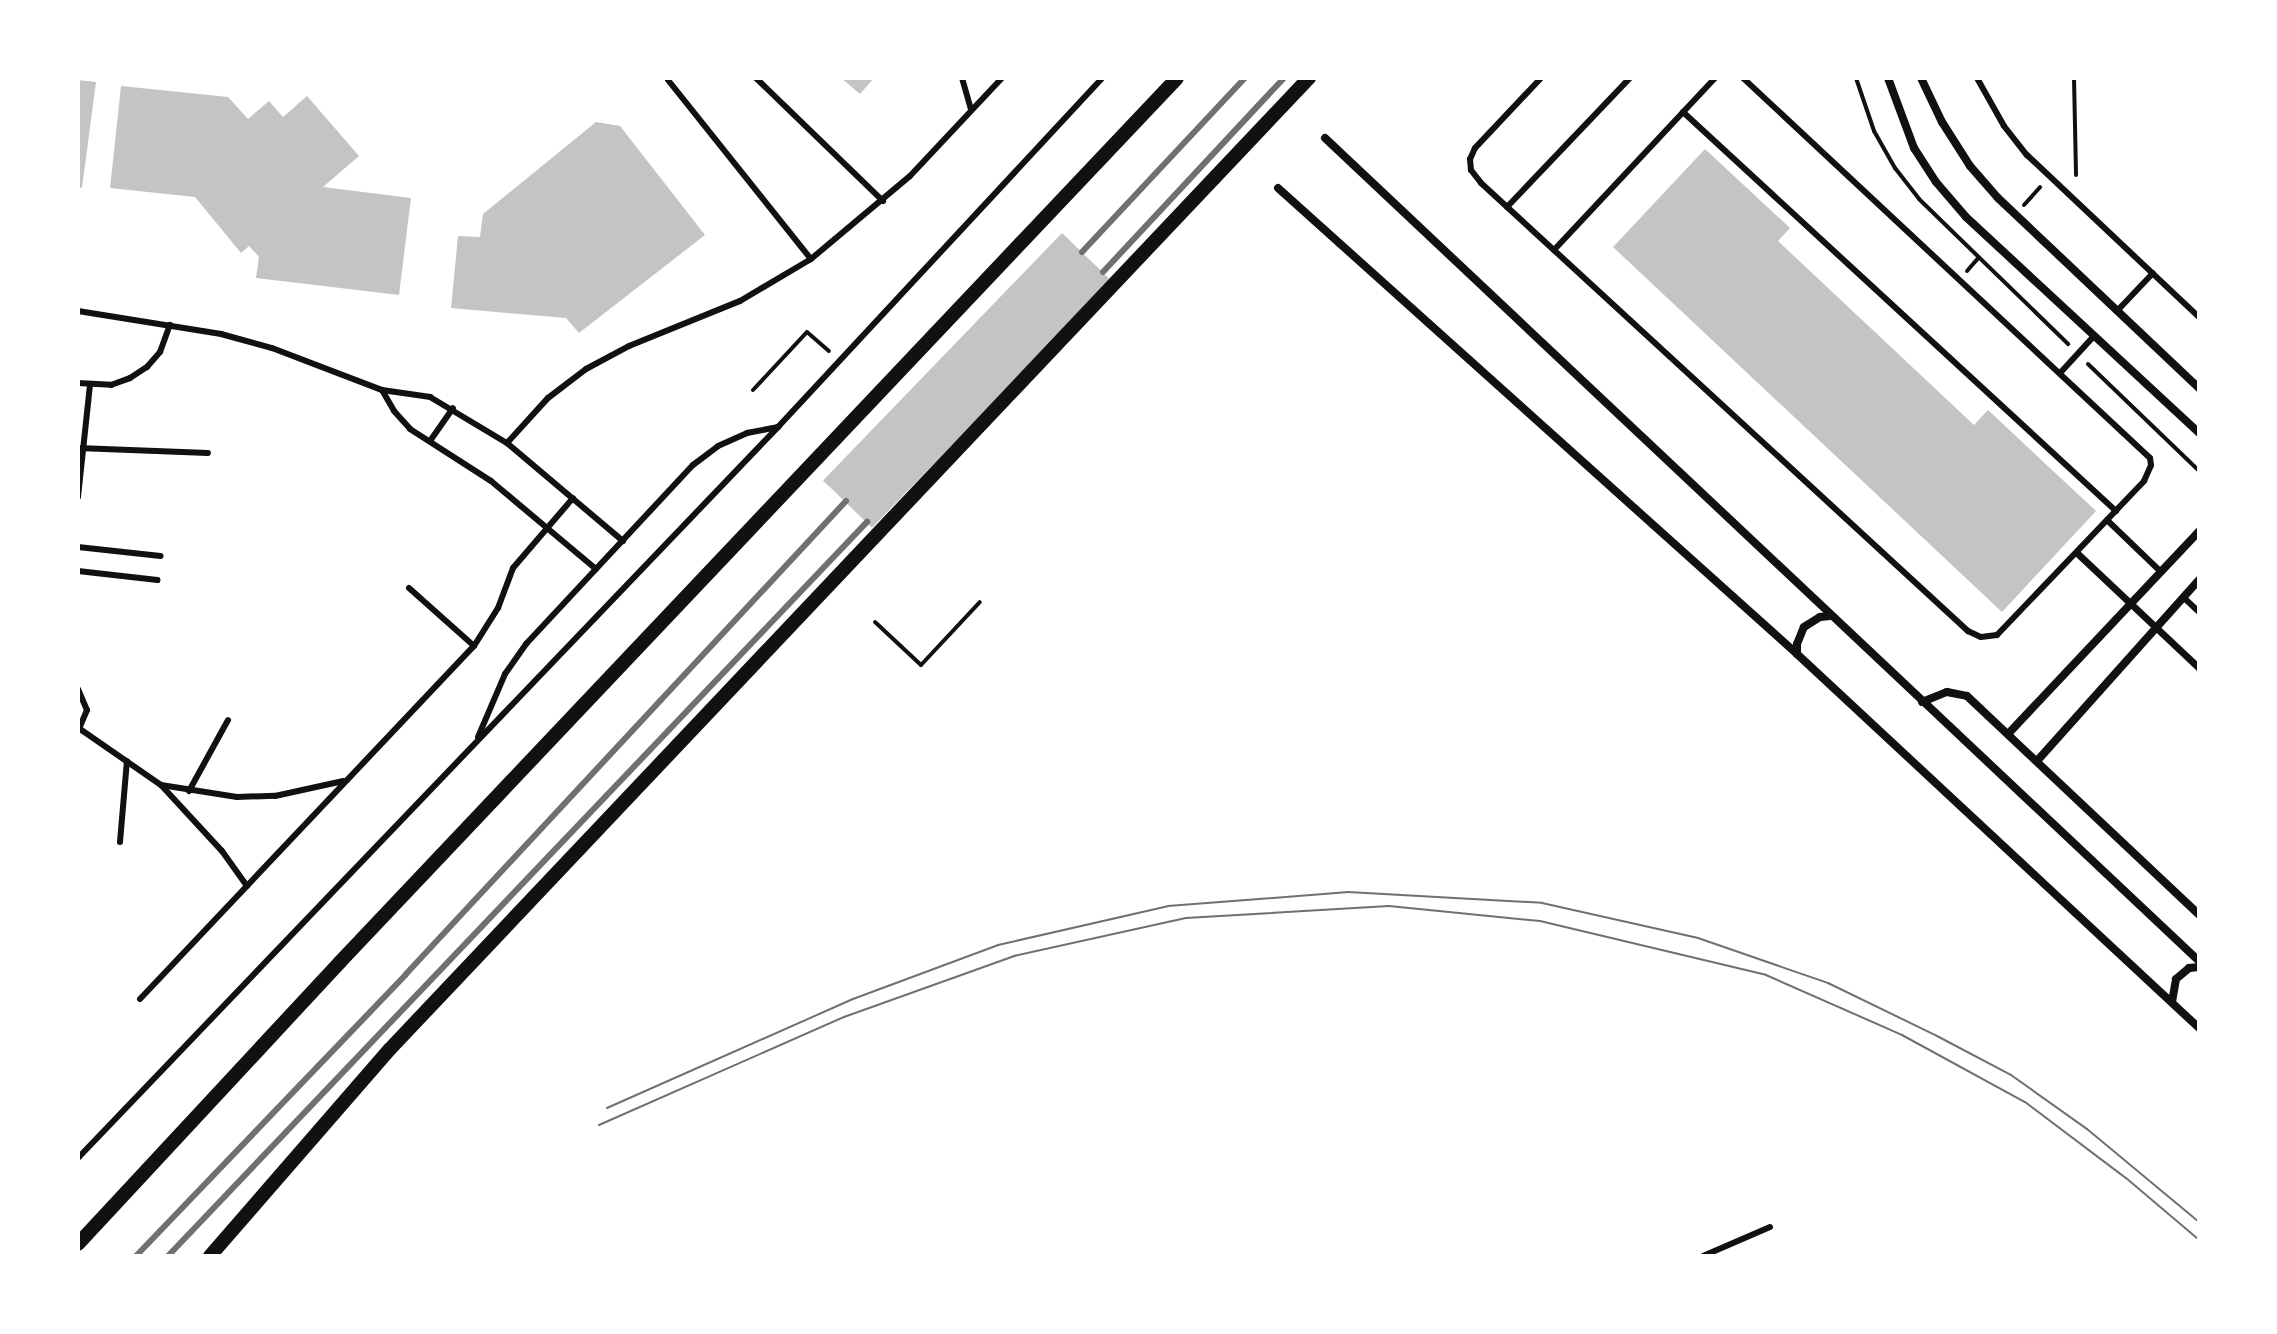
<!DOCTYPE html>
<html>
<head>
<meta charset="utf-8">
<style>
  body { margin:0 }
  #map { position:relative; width:2277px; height:1334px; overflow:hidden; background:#fff; font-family:"DM Sans",sans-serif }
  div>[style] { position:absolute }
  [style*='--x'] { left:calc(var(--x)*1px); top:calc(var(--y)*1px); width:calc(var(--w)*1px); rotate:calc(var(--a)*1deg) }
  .building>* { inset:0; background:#c4c4c4; transform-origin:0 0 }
  .path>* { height:4px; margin:-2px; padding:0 2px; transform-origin:2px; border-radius:2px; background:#111 }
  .service>* { height:6px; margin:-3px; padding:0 3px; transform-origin:3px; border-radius:3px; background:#111 }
  .pedestrian>* { height:7px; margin:-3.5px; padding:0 3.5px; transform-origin:3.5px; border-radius:3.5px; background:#111 }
  .minor>* { height:8px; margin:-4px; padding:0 4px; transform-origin:4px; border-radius:4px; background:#111 }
  .tertiary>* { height:14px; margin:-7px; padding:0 7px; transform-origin:7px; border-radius:7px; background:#111 }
  .tram>* { height:2px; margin:-1px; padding:0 1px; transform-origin:1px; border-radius:1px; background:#707070 }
  .rail>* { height:6px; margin:-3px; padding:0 3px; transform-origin:3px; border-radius:3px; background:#707070 }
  span { translate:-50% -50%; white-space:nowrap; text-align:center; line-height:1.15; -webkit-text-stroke:6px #fff; paint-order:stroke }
  .frame { position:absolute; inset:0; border:80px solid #fff; pointer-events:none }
</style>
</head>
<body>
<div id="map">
  <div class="building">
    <div style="clip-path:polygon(841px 78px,874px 78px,860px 94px)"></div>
    <div style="clip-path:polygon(78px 80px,96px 82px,82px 188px,78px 187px)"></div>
    <div style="clip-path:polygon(121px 86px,228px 97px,248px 119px,269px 101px,283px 117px,307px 96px,359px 156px,323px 187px,411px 198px,399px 295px,256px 278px,259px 257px,249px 246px,241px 253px,195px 197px,110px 188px)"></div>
    <div style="clip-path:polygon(596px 122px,620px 126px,705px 235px,579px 333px,566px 318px,451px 308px,458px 236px,480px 237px,483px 214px)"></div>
    <div style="clip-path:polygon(1705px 149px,1790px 228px,1778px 241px,1974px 425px,1988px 410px,2096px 511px,2002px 612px,1613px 247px)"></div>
    <div style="left:1062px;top:233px;width:68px;height:344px;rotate:44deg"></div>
  </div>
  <div class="path">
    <div style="--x:1856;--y:78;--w:56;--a:71.2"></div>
    <div style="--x:1874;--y:131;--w:43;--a:60.4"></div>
    <div style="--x:1895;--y:168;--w:39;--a:52"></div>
    <div style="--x:1919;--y:199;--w:208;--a:44.2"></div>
    <div style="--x:2074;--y:78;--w:97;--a:88.8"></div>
    <div style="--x:2024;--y:205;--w:24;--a:-48"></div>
    <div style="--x:1967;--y:271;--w:18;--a:-49"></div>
    <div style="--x:2088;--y:364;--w:154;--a:43.9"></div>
    <div style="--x:753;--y:390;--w:79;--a:-47"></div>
    <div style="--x:807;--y:332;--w:29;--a:41"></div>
    <div style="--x:875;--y:622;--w:63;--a:43.1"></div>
    <div style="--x:921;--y:665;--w:86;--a:-46.9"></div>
  </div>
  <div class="service">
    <div style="--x:756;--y:78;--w:177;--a:44.1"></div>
    <div style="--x:962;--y:78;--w:33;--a:74"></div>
    <div style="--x:1541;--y:78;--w:96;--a:133.3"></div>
    <div style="--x:1475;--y:148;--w:12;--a:114"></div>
    <div style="--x:1470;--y:159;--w:11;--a:85"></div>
    <div style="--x:1471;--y:170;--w:16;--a:52"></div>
    <div style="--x:1481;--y:183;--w:662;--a:42.61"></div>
    <div style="--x:1968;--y:631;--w:14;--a:25"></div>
    <div style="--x:1981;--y:637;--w:16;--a:-7"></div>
    <div style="--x:1997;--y:635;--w:213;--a:-46.3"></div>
    <div style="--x:2144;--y:481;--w:17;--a:-66"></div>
    <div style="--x:2151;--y:465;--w:7;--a:-98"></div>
    <div style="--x:2150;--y:458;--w:557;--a:-136.96"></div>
    <div style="--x:1977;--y:78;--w:55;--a:60.6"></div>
    <div style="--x:2004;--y:126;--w:37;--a:52"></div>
    <div style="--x:2027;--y:155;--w:236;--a:43.3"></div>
    <div style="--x:668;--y:80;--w:229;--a:51.4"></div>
    <div style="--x:1683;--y:112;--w:589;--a:42.66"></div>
    <div style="--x:1507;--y:207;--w:178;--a:-46.4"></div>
    <div style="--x:1554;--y:250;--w:236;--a:-46.9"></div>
    <div style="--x:78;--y:311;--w:145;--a:9.1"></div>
    <div style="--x:221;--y:334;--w:53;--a:15.4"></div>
    <div style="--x:272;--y:348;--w:118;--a:20.9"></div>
    <div style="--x:382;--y:390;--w:49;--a:8.3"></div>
    <div style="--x:430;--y:397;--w:90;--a:30.9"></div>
    <div style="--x:507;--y:443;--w:152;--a:40.2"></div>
    <div style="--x:2117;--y:311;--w:52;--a:-46.5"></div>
    <div style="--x:2061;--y:372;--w:49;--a:-47.5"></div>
    <div style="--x:78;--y:383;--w:33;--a:3"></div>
    <div style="--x:111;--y:385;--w:20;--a:-20"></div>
    <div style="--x:130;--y:378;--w:20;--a:-33"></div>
    <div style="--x:147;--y:367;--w:20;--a:-49"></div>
    <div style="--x:160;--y:352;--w:29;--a:-70"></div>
    <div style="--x:382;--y:390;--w:24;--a:60"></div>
    <div style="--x:394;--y:411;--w:24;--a:48"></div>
    <div style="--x:410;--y:429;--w:96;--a:32.7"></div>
    <div style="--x:491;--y:481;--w:137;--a:40"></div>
    <div style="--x:430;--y:441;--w:40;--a:-55.1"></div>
    <div style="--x:507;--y:443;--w:61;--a:-47.7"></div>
    <div style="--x:548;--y:398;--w:48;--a:-37.3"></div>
    <div style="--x:586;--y:369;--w:49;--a:-28.1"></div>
    <div style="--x:629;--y:346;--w:120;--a:-22.1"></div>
    <div style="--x:740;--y:301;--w:82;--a:-30.6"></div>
    <div style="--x:811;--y:259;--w:129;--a:-40"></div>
    <div style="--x:910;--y:176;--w:134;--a:-46.8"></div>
    <div style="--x:78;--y:448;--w:130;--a:2.2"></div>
    <div style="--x:78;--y:497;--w:113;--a:-83.9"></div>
    <div style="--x:2107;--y:520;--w:75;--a:43.9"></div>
    <div style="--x:78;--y:547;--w:83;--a:6.2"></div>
    <div style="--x:78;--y:571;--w:80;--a:6.5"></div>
    <div style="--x:409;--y:588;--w:87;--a:41.7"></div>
    <div style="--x:2183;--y:597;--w:22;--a:43"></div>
    <div style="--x:78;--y:689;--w:23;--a:67"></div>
    <div style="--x:87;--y:710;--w:23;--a:113"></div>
    <div style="--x:80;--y:729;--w:98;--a:34.7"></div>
    <div style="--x:161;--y:785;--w:90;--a:47.3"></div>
    <div style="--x:222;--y:851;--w:43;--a:54.5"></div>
    <div style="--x:478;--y:737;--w:69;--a:-66.8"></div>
    <div style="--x:505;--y:674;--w:37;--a:-55"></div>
    <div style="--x:526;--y:644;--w:245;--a:-47"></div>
    <div style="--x:693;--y:465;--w:31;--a:-37"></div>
    <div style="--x:718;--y:446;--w:32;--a:-24"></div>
    <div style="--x:747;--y:433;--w:32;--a:-11"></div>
    <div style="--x:161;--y:785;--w:77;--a:9"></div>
    <div style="--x:237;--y:797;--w:38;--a:-2"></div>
    <div style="--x:275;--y:796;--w:70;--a:-12.4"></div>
    <div style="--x:189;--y:791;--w:81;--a:-61.2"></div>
    <div style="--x:120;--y:842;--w:81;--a:-85.1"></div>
    <div style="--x:140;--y:999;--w:486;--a:-46.6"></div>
    <div style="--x:474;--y:646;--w:45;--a:-57.7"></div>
    <div style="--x:498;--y:608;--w:43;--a:-69.4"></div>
    <div style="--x:513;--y:568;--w:92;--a:-49.4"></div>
    <div style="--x:78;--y:1158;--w:1012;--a:-46.24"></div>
    <div style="--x:778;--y:427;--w:476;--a:-47.1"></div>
    <div style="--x:1703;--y:1256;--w:73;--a:-23.4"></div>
  </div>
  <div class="pedestrian">
    <div style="--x:2077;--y:553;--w:168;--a:43.3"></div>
  </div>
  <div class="minor">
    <div style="--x:1888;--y:78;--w:75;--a:69.6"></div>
    <div style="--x:1914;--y:148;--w:40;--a:57.1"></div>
    <div style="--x:1936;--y:182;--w:46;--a:49.4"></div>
    <div style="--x:1966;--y:217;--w:318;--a:42.8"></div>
    <div style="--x:1921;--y:78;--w:49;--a:64.5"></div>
    <div style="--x:1942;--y:122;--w:52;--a:57.5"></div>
    <div style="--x:1970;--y:166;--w:43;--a:48.8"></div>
    <div style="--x:1998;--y:198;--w:277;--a:43.4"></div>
    <div style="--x:1325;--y:138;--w:1201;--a:43.28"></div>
    <div style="--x:1278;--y:188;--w:698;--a:41.92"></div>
    <div style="--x:1797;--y:654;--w:549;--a:42.93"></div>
    <div style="--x:1797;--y:654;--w:10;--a:-90"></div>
    <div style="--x:1797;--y:644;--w:18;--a:-68"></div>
    <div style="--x:1804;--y:627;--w:19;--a:-32"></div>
    <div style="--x:1820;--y:617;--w:10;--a:-6"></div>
    <div style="--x:1922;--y:702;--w:27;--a:-22"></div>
    <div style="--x:1947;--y:692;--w:20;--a:11"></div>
    <div style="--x:1967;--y:696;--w:319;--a:43.3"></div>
    <div style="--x:2008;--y:734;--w:279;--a:-46.7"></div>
    <div style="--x:2037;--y:761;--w:243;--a:-48.2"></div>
    <div style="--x:2172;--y:1002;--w:23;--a:-80"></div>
    <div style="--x:2176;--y:979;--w:17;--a:-40"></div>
    <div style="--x:2189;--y:968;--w:10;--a:-6"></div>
  </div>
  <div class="tertiary">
    <div style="--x:78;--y:1244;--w:385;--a:-47.1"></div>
    <div style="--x:340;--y:962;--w:1217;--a:-46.56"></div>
    <div style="--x:210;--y:1256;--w:274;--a:-49"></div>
    <div style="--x:390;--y:1049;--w:1337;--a:-46.58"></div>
  </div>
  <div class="tram">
    <div style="--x:607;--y:1108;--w:269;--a:-23.9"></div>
    <div style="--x:853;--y:999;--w:155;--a:-20.4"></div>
    <div style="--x:998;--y:945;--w:174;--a:-12.9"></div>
    <div style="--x:1168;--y:906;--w:181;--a:-4.4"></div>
    <div style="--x:1348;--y:892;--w:194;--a:3.2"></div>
    <div style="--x:1542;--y:903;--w:160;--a:12.6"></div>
    <div style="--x:1698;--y:938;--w:138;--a:19.1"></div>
    <div style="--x:1828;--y:983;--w:121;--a:25.9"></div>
    <div style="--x:1937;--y:1036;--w:84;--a:27.8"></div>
    <div style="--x:2011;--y:1075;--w:93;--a:35.4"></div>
    <div style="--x:2087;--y:1129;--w:146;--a:39.7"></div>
    <div style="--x:599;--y:1125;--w:268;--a:-23.8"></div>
    <div style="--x:844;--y:1017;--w:181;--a:-19.7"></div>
    <div style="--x:1014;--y:956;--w:176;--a:-12.5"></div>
    <div style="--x:1186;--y:918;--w:203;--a:-3.4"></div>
    <div style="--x:1389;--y:906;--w:152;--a:5.7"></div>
    <div style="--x:1540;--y:921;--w:232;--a:13.4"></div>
    <div style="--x:1766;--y:975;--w:149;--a:23.8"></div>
    <div style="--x:1902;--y:1035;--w:140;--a:28.6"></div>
    <div style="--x:2025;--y:1102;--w:126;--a:37"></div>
    <div style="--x:2126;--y:1178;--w:96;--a:40.3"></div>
  </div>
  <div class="rail">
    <div style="--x:1082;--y:252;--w:238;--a:-46.9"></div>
    <div style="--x:1103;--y:272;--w:265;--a:-47"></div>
    <div style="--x:136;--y:1256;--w:390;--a:-46.2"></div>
    <div style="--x:406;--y:974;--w:646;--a:-47.07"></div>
    <div style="--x:168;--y:1256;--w:1014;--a:-46.4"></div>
  </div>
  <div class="frame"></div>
</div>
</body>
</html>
